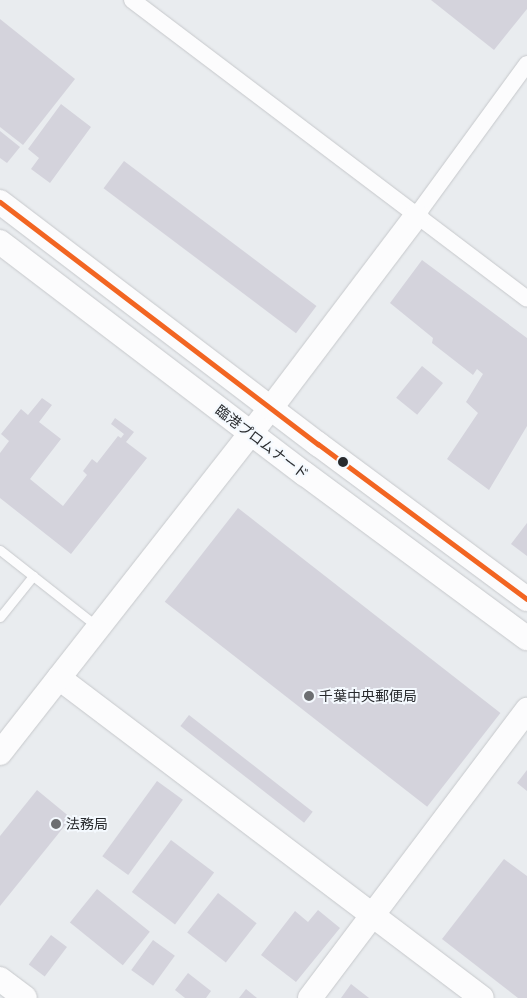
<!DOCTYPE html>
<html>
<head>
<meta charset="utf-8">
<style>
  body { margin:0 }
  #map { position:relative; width:527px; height:998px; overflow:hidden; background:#e9ecef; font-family:"Titillium Web","Noto Sans JP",sans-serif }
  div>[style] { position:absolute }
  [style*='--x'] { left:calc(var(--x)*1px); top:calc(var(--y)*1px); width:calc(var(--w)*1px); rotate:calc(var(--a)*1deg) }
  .building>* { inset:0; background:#d4d3dc; transform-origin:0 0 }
  .roads { filter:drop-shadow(0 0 1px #c6c8cb) drop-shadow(0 0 1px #c6c8cb) }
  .lane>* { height:9px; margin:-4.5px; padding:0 4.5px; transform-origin:4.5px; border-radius:4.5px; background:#fcfcfd }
  .street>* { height:16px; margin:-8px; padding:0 8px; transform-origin:8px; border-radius:8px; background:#fcfcfd }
  .secondary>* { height:24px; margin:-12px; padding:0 12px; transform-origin:12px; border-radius:12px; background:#fcfcfd }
  .bus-1>* { height:5px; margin:-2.5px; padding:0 2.5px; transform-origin:2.5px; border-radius:2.5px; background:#f26522 }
  .dots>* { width:14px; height:14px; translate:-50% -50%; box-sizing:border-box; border:2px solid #f4f9fe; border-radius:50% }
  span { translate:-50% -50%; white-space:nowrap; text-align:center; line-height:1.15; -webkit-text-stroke:4px #f4f9fe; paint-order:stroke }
  .street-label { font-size:14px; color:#282a2d }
  .poi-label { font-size:14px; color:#282a2d }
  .left { translate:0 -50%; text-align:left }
</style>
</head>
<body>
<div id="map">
  <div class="building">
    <div style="clip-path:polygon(431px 0,527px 0,527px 9px,494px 50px)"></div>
    <div style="clip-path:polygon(0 19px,75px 79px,23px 145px,0 127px)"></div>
    <div style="clip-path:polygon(61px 104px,91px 127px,50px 183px,31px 169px,39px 158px,28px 149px)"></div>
    <div style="clip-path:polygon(0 131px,20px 147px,7px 163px,0 158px)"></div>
    <div style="left:124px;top:161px;width:241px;height:34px;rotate:37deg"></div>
    <div style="clip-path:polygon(422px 260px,527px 338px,527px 426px,489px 490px,447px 459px,478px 413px,466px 402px,483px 374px,477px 369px,473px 375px,432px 343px,433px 338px,390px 303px)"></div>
    <div style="left:422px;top:366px;width:27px;height:41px;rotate:39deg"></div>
    <div style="clip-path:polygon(42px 398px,52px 405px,39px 422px,61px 439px,30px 479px,63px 506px,87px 475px,83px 471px,92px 459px,97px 463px,118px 436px,121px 438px,124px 434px,111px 424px,115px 418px,134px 432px,126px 442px,147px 458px,71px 554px,0 498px,0 453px,9px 441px,1px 434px,21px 409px,28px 415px)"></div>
    <div style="left:238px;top:508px;width:333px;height:119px;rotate:38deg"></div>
    <div style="clip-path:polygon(527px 523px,527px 556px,511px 544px)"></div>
    <div style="left:189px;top:715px;width:157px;height:14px;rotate:38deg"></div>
    <div style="clip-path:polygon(527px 770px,527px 791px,517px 783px)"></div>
    <div style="left:157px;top:781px;width:32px;height:93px;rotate:36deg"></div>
    <div style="clip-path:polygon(37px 790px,71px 818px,0 906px,0 836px)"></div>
    <div style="left:171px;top:840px;width:54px;height:65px;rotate:37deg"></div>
    <div style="clip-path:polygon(504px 859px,527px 876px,527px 998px,518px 998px,442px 939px)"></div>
    <div style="left:97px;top:889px;width:68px;height:43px;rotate:39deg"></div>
    <div style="left:218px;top:893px;width:49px;height:50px;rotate:38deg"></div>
    <div style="clip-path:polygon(318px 910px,340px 928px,296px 982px,261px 955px,295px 911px,308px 922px)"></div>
    <div style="left:51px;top:935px;width:20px;height:37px;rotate:37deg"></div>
    <div style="left:153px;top:940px;width:27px;height:37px;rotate:36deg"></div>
    <div style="clip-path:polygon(188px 973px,211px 991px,206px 998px,185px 998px,175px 990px)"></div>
    <div style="clip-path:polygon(351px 984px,369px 998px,341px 998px)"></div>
    <div style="clip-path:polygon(246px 989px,257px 998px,239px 998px)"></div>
  </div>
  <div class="roads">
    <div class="lane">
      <div style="--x:0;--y:550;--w:125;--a:38.2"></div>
      <div style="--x:0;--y:617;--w:53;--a:-51.2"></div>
    </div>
    <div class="street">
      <div style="--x:132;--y:0;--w:495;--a:37.1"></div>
      <div style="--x:416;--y:216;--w:188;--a:-53.9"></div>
    </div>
    <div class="secondary">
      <div style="--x:0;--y:202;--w:400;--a:37.3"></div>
      <div style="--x:318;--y:444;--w:260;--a:36.6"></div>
      <div style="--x:0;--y:242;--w:383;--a:37.3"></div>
      <div style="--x:305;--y:474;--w:276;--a:36.5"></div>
      <div style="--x:59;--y:678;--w:530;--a:37.11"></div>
      <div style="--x:0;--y:753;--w:439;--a:-51.9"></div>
      <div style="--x:271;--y:408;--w:241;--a:-52.9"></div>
      <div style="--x:0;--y:979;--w:31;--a:37"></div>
      <div style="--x:310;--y:998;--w:361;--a:-53"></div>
    </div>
  </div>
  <div class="bus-1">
    <div style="--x:0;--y:202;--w:400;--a:37.3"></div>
    <div style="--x:318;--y:444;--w:260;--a:36.6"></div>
  </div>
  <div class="dots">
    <div style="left:343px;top:462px;background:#282a2d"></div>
    <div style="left:309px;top:696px;background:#6c6e71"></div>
    <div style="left:56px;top:824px;background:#6c6e71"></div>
  </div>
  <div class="street-label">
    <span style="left:262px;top:442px;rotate:37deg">臨港プロムナード</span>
  </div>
  <div class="poi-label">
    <span class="left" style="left:319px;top:696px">千葉中央郵便局</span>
    <span class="left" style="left:66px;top:824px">法務局</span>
  </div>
</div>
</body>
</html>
